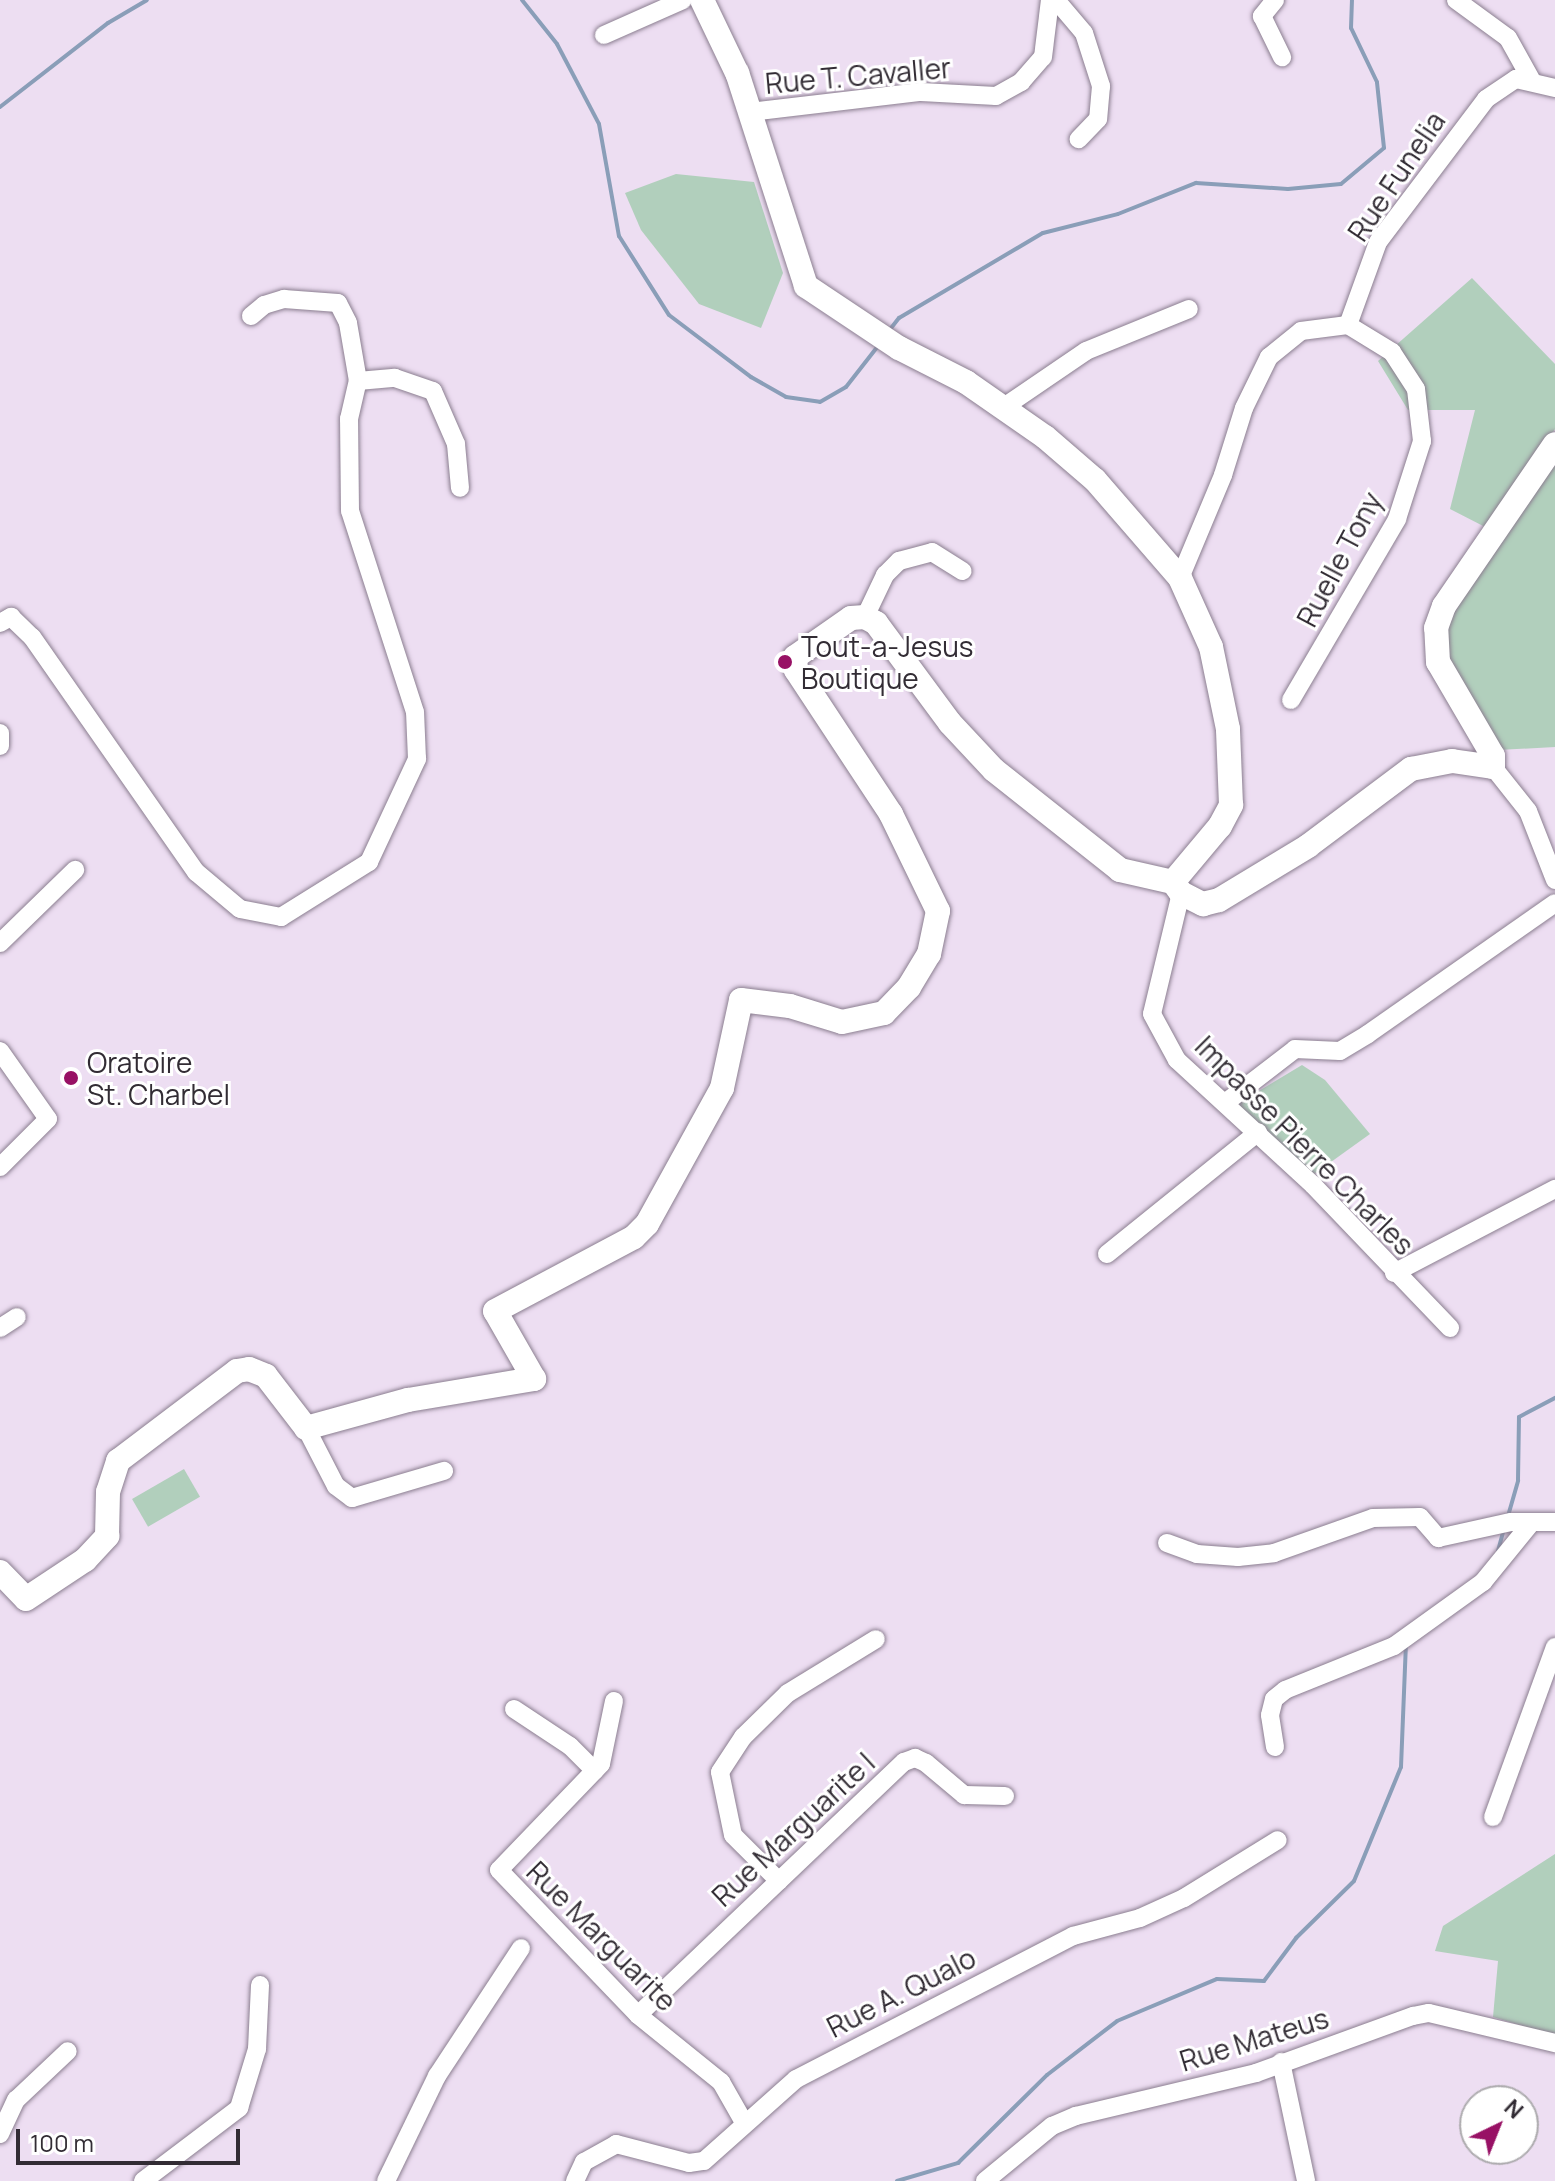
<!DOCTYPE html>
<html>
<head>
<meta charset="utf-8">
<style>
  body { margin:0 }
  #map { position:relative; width:1555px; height:2181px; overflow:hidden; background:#eddef2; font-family:Manrope,sans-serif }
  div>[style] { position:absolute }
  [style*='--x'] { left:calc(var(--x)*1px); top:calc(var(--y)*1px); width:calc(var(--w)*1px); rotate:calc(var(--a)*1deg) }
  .green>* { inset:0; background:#b1cfbc; transform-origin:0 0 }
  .stream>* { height:4px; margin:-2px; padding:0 2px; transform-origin:2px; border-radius:2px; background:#8a9eb8 }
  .roads { filter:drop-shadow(0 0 2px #8b7e90) drop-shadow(0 0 2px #8b7e90) }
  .street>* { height:18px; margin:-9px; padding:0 9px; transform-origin:9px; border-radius:9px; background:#fff }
  .secondary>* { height:24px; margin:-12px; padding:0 12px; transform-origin:12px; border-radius:12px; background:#fff }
  .dots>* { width:22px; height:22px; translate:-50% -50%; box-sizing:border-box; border:4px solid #fff; border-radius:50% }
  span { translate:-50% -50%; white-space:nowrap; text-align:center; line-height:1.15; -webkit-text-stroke:6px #fff; paint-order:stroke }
  .street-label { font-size:28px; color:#322c34 }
  .poi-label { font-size:28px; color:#322c34 }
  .left { translate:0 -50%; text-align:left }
  .north { position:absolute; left:1459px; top:2085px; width:80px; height:80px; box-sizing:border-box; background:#fff; border:2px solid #adabae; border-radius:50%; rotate:43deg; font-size:22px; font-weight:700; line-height:32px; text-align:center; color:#322c34 }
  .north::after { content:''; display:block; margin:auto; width:28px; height:36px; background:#981165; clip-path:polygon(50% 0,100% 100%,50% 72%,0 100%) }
  .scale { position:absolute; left:16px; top:2129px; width:224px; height:36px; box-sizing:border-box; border:4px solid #322c34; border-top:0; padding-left:10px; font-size:24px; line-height:28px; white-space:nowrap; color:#322c34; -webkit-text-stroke:6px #fff; paint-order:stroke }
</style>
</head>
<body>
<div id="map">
  <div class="green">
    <div style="clip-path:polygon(676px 174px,754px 182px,783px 273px,761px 328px,699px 304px,641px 230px,625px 193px)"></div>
    <div style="clip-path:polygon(1472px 278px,1555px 364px,1555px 429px,1489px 529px,1450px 509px,1475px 410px,1408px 410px,1378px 361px)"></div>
    <div style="clip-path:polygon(1555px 461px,1555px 747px,1498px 750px,1441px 650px,1453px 611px)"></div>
    <div style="clip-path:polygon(1302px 1065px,1325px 1080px,1370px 1134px,1310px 1177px,1234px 1106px)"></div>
    <div style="left:184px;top:1469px;width:32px;height:60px;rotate:60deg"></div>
    <div style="clip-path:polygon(1555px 1854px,1555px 2036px,1493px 2017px,1498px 1961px,1435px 1951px,1443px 1926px)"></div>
  </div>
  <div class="stream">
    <div style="--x:522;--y:0;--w:56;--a:51.5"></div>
    <div style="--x:557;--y:44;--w:90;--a:62.3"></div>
    <div style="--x:599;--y:124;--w:114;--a:79.9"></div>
    <div style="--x:619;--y:236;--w:93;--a:57.7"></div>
    <div style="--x:669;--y:315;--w:103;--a:37.1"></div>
    <div style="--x:751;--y:377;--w:40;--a:29.7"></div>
    <div style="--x:786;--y:397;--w:34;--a:8"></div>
    <div style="--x:820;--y:402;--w:30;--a:-30"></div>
    <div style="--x:846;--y:387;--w:52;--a:-52"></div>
    <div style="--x:0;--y:107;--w:137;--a:-37.9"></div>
    <div style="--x:108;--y:23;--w:45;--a:-30.5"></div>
    <div style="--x:888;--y:332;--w:18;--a:-52"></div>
    <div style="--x:899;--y:318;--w:167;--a:-30.6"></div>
    <div style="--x:1043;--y:233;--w:77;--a:-14.2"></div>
    <div style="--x:1118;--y:214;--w:84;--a:-21.7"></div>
    <div style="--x:1196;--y:183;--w:92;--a:3.7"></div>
    <div style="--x:1288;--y:189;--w:53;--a:-5.4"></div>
    <div style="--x:1341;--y:184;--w:56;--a:-39.9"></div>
    <div style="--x:1384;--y:148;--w:66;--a:-96.1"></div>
    <div style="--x:1377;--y:82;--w:60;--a:-115.7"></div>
    <div style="--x:1351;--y:28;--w:28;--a:-88"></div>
    <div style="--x:1508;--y:1516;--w:37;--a:-74"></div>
    <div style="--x:1518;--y:1480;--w:63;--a:-89.1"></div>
    <div style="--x:1519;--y:1417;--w:41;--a:-27.8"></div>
    <div style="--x:1498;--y:1551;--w:23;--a:-75"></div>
    <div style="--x:897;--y:2181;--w:64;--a:-16.4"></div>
    <div style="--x:958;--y:2163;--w:125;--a:-44.7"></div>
    <div style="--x:1047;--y:2075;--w:88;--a:-37.6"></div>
    <div style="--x:1117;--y:2021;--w:108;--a:-22.8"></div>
    <div style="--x:1217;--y:1979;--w:47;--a:2.4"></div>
    <div style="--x:1264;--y:1981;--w:54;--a:-53.3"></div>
    <div style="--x:1296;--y:1938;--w:81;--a:-44.5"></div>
    <div style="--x:1354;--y:1881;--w:123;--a:-67.6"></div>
    <div style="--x:1401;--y:1767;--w:122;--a:-87.7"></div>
  </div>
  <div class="roads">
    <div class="street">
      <div style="--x:1056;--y:0;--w:43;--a:49.7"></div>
      <div style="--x:1084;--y:33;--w:56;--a:72.2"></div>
      <div style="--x:1101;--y:86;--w:33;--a:95"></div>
      <div style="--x:1098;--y:119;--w:28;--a:134"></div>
      <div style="--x:1275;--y:0;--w:21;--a:129"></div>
      <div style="--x:1262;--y:16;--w:46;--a:64"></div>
      <div style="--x:1456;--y:0;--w:64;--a:36.2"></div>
      <div style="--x:1508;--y:38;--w:49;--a:60.8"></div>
      <div style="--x:604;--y:35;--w:86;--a:-23.9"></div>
      <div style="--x:750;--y:112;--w:172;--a:-6.7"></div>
      <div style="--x:921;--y:92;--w:75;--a:3.1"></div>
      <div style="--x:996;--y:96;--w:29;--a:-29"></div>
      <div style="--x:1021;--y:82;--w:33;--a:-49"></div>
      <div style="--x:1043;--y:57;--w:57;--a:-83"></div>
      <div style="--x:251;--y:316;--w:17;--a:-40"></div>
      <div style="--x:264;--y:305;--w:21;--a:-17"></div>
      <div style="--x:284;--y:299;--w:54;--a:4.2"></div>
      <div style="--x:338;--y:303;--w:22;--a:63"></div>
      <div style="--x:348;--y:323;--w:59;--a:80.2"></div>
      <div style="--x:1004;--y:407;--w:99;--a:-34.3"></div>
      <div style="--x:1086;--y:351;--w:111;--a:-22.2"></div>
      <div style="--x:1180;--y:578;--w:112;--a:-67.3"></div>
      <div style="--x:1223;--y:475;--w:70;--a:-72.6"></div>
      <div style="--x:1244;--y:408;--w:57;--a:-63.9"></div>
      <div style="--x:1269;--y:357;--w:41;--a:-39.1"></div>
      <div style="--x:1301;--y:331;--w:47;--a:-7.3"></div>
      <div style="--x:1348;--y:325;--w:88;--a:-70.1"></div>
      <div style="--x:1378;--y:242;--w:179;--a:-52.9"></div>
      <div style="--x:1486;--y:99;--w:36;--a:-34"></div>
      <div style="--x:1516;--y:79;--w:40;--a:13"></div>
      <div style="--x:865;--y:617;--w:47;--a:-64.5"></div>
      <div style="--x:885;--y:575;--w:20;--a:-45"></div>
      <div style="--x:899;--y:561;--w:34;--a:-15"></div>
      <div style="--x:932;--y:552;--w:36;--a:32"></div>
      <div style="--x:0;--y:623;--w:13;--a:-29"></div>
      <div style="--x:11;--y:617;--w:29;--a:44"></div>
      <div style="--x:32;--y:637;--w:287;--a:55.1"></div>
      <div style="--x:196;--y:872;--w:57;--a:40.1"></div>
      <div style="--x:240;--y:909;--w:42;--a:11"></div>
      <div style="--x:281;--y:917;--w:104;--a:-32"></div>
      <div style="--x:369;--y:862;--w:114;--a:-65"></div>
      <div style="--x:417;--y:759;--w:47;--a:-92.4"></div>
      <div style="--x:415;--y:712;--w:211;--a:-107.9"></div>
      <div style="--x:350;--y:511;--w:92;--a:-90.6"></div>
      <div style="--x:349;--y:419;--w:39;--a:-77"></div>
      <div style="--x:358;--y:381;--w:37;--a:-5"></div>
      <div style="--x:395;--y:378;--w:40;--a:18.9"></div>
      <div style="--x:433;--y:391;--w:58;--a:66.5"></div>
      <div style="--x:456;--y:444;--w:44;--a:84.8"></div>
      <div style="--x:1291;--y:700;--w:210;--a:-59.6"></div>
      <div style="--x:1397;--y:519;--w:82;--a:-72.2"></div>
      <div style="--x:1422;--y:441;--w:52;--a:-96.6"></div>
      <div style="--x:1416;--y:389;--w:44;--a:-123"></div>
      <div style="--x:1392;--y:352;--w:52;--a:-148.5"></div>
      <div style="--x:0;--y:733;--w:13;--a:90"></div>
      <div style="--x:1493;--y:767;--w:56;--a:51.5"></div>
      <div style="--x:1528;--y:811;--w:74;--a:68.6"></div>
      <div style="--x:1181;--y:893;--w:124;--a:103.5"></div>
      <div style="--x:1152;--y:1014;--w:52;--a:61.5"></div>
      <div style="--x:1177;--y:1060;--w:185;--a:42.6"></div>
      <div style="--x:1313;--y:1185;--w:198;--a:46.2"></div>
      <div style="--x:0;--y:943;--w:105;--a:-44.2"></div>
      <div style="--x:0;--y:1051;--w:83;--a:54.8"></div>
      <div style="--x:48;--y:1119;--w:68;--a:135"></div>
      <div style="--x:1225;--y:1103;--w:88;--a:-37.6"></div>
      <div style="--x:1295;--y:1049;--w:45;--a:2.5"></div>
      <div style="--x:1340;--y:1051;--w:33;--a:-31"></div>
      <div style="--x:1368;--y:1034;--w:228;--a:-35"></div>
      <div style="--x:1107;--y:1254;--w:194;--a:-38.9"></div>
      <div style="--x:1394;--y:1273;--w:182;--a:-27.6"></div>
      <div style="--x:0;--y:1328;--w:20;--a:-33"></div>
      <div style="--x:306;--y:1428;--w:65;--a:62.7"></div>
      <div style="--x:336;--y:1486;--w:20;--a:37"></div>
      <div style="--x:352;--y:1498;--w:96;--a:-16.4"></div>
      <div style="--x:1167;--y:1543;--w:32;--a:20"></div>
      <div style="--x:1197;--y:1554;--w:41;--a:4.2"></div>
      <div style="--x:1238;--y:1557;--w:36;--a:-6"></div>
      <div style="--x:1274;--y:1553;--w:105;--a:-19.5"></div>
      <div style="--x:1373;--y:1518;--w:47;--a:-1.2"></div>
      <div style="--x:1420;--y:1517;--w:28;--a:49"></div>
      <div style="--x:1438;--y:1538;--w:75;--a:-12.4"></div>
      <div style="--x:1511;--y:1522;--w:44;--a:0"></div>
      <div style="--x:614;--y:1701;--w:64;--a:101.7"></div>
      <div style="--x:601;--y:1764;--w:147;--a:133.9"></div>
      <div style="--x:499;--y:1870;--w:201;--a:46.2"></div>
      <div style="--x:638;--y:2015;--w:107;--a:38.9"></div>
      <div style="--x:721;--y:2082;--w:48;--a:60.3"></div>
      <div style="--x:514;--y:1709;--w:67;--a:33.5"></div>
      <div style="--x:570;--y:1746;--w:35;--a:45"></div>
      <div style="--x:1275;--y:1747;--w:32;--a:-99"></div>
      <div style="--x:1270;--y:1715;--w:16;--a:-76"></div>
      <div style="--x:1274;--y:1699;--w:14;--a:-39"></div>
      <div style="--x:1285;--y:1690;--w:118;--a:-22"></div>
      <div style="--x:1394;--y:1646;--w:110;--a:-35.7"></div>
      <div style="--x:1483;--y:1582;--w:77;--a:-50.8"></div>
      <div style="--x:1493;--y:1817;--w:181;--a:-70"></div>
      <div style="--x:779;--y:1881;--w:65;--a:-135"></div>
      <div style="--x:733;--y:1835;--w:64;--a:-101.7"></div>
      <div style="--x:720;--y:1772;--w:42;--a:-56.7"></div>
      <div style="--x:743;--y:1737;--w:63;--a:-44.4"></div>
      <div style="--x:788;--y:1693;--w:103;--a:-31.5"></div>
      <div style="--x:638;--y:2015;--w:367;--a:-43.6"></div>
      <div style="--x:904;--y:1762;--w:12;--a:-20"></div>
      <div style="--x:915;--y:1758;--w:12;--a:24"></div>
      <div style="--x:926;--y:1763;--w:50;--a:40.1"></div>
      <div style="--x:964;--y:1795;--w:41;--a:1.4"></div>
      <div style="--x:1281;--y:2062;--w:122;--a:78.1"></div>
      <div style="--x:0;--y:2134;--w:38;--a:-65"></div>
      <div style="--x:16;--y:2100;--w:71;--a:-43.3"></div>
      <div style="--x:143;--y:2181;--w:121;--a:-37.2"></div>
      <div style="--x:239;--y:2108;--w:62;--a:-73"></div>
      <div style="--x:257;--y:2049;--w:64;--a:-87.3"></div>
      <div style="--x:386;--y:2181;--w:117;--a:-64.1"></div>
      <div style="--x:437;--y:2076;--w:153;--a:-56.7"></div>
      <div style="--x:575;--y:2181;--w:21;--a:-65"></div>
      <div style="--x:584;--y:2162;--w:37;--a:-29"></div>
      <div style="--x:616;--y:2144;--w:75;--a:14.6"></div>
      <div style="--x:689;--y:2163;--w:15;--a:-8"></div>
      <div style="--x:704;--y:2161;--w:123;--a:-41.7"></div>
      <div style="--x:796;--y:2079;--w:312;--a:-27.3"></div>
      <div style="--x:1073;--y:1936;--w:69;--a:-15"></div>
      <div style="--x:1140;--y:1918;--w:48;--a:-24.4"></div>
      <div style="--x:1184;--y:1898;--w:110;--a:-31.7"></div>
      <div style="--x:985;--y:2181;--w:87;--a:-39.4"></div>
      <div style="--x:1052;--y:2126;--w:26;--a:-23"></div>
      <div style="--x:1076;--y:2116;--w:185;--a:-13.4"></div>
      <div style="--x:1256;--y:2073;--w:167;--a:-20"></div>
      <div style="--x:1413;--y:2016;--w:16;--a:-11"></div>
      <div style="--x:1429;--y:2013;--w:130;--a:13.4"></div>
    </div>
    <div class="secondary">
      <div style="--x:1173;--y:882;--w:14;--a:54"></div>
      <div style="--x:1181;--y:893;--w:25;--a:27"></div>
      <div style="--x:1203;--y:904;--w:16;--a:-14"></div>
      <div style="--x:1219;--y:900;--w:104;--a:-31.2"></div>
      <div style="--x:1308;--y:846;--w:129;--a:-36.8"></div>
      <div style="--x:1411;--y:769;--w:42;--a:-11"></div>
      <div style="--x:1452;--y:761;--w:41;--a:8.3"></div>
      <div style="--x:1493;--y:767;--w:11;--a:-90"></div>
      <div style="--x:1493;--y:756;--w:109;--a:-120.3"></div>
      <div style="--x:1438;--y:662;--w:34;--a:-93"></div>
      <div style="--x:1436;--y:628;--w:23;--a:-70"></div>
      <div style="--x:1444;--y:606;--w:196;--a:-55.6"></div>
      <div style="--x:0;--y:1572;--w:37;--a:46"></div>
      <div style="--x:26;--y:1599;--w:71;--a:-33.5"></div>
      <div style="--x:85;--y:1560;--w:33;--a:-47"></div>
      <div style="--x:107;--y:1536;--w:44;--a:-88.7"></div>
      <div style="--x:108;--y:1492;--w:33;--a:-72"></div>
      <div style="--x:118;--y:1461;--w:149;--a:-37.1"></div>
      <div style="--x:237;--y:1371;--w:12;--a:-9"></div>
      <div style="--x:249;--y:1369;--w:18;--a:22"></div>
      <div style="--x:266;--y:1376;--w:66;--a:52.4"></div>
      <div style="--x:306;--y:1428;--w:106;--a:-15.4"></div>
      <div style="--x:408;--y:1400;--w:128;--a:-9.5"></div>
      <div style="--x:534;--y:1379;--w:78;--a:-119.8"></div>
      <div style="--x:495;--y:1311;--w:157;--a:-28"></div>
      <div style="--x:634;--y:1237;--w:18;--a:-45"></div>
      <div style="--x:647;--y:1224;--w:155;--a:-61.1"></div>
      <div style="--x:722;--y:1088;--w:90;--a:-77.8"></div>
      <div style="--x:741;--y:1000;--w:49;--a:7"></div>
      <div style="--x:790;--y:1006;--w:54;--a:17.1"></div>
      <div style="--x:842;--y:1022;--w:43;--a:-12.1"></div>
      <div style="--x:884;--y:1013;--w:36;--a:-46"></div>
      <div style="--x:909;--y:987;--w:39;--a:-59"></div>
      <div style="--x:929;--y:954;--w:44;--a:-78.2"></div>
      <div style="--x:938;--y:911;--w:108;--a:-115.9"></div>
      <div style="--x:891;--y:814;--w:173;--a:-123.4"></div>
      <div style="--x:796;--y:670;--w:13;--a:-94"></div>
      <div style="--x:795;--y:657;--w:68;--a:-34.9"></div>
      <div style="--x:851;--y:618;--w:14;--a:-4"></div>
      <div style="--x:865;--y:617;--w:13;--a:29"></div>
      <div style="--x:876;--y:623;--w:124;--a:53.5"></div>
      <div style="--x:950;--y:723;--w:64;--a:46.9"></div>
      <div style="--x:994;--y:770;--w:161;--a:38.4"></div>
      <div style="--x:1120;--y:870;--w:54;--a:12.8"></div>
      <div style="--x:1173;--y:882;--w:73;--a:-50"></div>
      <div style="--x:1220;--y:826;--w:24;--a:-62"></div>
      <div style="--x:1231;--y:805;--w:76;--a:-92.3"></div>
      <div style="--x:1228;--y:729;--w:84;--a:-101.7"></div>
      <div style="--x:1211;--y:647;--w:76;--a:-114.2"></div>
      <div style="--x:1180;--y:578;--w:130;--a:-130.9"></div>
      <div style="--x:1095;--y:480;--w:66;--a:-139.3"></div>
      <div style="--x:1045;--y:437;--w:96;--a:-145.2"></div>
      <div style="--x:966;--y:382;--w:75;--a:-153.1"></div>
      <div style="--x:899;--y:348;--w:112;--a:-146.3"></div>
      <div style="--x:806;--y:286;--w:224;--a:-107.9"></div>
      <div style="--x:737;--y:73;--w:81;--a:-115.6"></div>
    </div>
  </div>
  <div class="dots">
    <div style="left:785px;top:662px;background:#981165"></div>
    <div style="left:71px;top:1078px;background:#981165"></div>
  </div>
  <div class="street-label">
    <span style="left:858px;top:75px;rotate:-5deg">Rue T. Cavaller</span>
    <span style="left:1396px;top:176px;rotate:-56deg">Rue Funelia</span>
    <span style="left:1339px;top:559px;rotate:-62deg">Ruelle Tony</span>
    <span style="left:1305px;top:1145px;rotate:45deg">Impasse Pierre Charles</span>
    <span style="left:793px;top:1829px;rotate:-43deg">Rue Marguarite I</span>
    <span style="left:602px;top:1936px;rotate:45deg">Rue Marguarite</span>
    <span style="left:901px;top:1992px;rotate:-27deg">Rue A. Qualo</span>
    <span style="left:1254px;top:2039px;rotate:-17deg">Rue Mateus</span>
  </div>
  <div class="poi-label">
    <span class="left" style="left:801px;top:662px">Tout-a-Jesus<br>Boutique</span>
    <span class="left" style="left:87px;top:1078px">Oratoire<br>St. Charbel</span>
  </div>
  <div class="north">N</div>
  <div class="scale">100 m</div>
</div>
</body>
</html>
